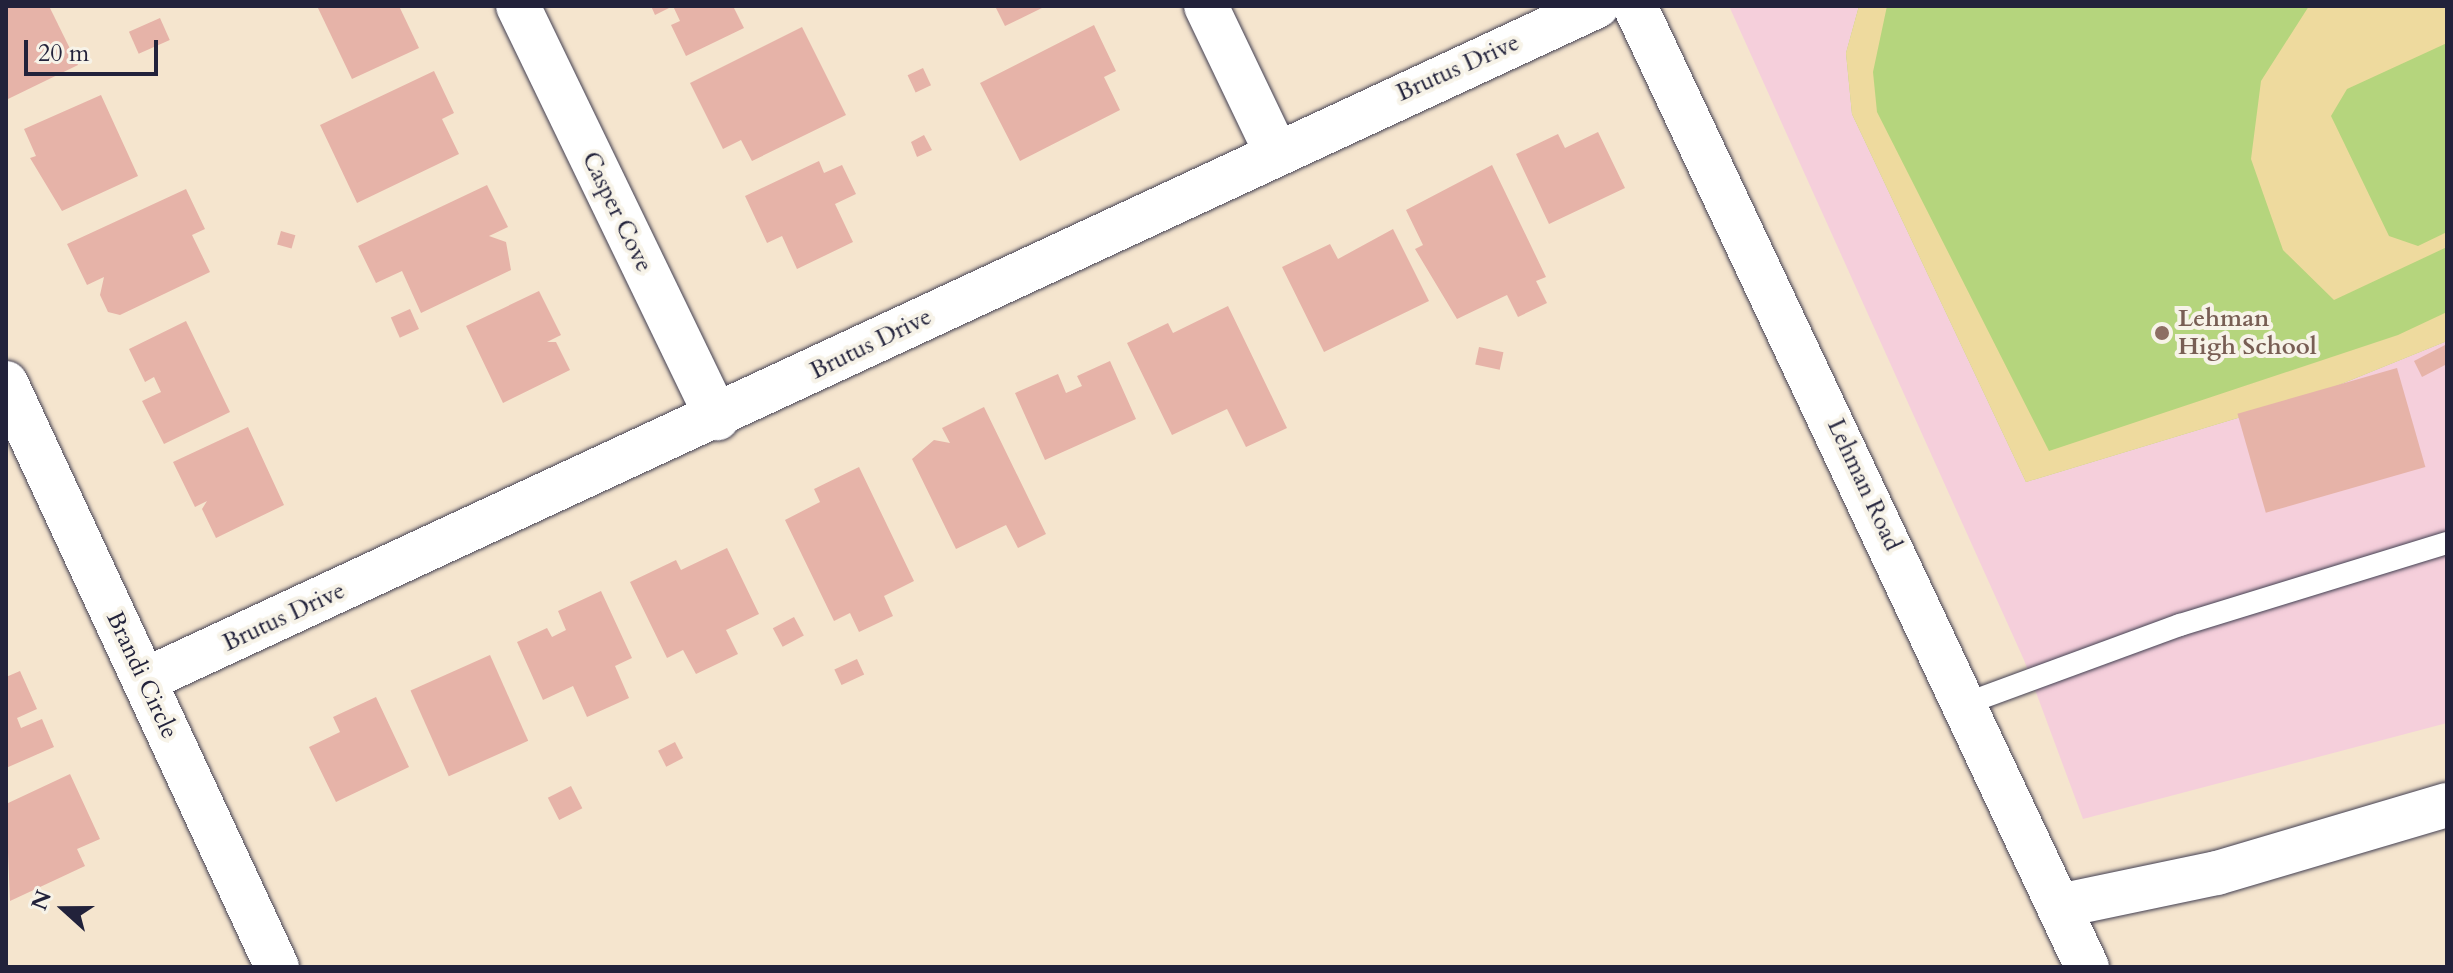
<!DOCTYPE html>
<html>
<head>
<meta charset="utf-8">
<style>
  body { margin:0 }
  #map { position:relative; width:2453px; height:973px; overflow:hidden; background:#f5e5ce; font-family:Cardo,serif }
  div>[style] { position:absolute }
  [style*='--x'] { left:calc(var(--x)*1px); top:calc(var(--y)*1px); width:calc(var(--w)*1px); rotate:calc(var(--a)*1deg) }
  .built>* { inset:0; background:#f5cfdb }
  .green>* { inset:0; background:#b5d57d }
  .sand>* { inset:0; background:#eeda9e }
  .building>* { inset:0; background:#e6b3a8; transform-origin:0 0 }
  .roads { filter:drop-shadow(0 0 2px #423f51) drop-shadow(0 0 2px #423f51) }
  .lane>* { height:22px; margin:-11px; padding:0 11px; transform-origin:11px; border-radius:11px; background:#fff }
  .street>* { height:44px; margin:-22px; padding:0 22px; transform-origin:22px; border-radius:22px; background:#fff }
  .secondary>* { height:44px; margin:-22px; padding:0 22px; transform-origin:22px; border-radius:22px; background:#fff }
  .dots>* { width:22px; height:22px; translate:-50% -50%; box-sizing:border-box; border:4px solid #f7f3e8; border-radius:50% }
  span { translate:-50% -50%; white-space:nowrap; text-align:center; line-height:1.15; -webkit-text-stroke:8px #f7f3e8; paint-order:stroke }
  .street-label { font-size:24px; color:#22223b }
  .education-label { font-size:24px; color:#785e54; font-weight:700 }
  .left { translate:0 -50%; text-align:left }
  .frame { position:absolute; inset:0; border:8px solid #22223b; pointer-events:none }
  .north { position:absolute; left:24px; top:869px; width:80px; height:80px; -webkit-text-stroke:6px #f7f3e8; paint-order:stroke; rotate:291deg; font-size:22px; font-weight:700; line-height:32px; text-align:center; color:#22223b }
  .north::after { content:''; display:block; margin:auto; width:28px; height:36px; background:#22223b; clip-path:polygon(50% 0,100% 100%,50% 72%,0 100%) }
  .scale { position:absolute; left:24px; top:40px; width:134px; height:36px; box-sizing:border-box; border:4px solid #22223b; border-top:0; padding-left:10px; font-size:24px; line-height:28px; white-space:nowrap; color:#22223b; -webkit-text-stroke:6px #f7f3e8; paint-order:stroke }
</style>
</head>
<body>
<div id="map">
  <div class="built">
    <div style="clip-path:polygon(1729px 6px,2447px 6px,2447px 723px,2083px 819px,2024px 660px)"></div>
  </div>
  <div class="green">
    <div style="clip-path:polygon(1859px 6px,2447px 6px,2447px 341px,2314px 395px,2026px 482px,1852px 114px,1846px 53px)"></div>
  </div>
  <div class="sand">
    <div style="clip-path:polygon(1859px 6px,1887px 6px,1873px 72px,1877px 112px,2049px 451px,2398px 335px,2447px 312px,2447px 341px,2314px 395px,2026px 482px,1852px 114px,1846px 53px)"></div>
    <div style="clip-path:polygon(2309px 6px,2447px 6px,2447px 43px,2347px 89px,2331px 116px,2389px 236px,2418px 246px,2447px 232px,2447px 247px,2334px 300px,2283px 250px,2251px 159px,2261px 81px)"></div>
  </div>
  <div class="building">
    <div style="clip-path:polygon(6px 6px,49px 6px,78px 65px,8px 99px)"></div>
    <div style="clip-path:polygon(317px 6px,399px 6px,419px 48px,352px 79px)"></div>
    <div style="clip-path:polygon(651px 6px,733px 6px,744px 28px,686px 56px,671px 25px,680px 21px,673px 6px,655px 15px)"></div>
    <div style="clip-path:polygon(995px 6px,1046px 6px,1005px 26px)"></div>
    <div style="left:160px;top:18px;width:24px;height:34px;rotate:66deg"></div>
    <div style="clip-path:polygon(1094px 25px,1116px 71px,1104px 77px,1120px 110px,1020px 161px,980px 83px)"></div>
    <div style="clip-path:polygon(802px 27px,846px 115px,752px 161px,741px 140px,723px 149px,690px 83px)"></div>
    <div style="left:923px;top:68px;width:19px;height:17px;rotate:65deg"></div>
    <div style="clip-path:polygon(434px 71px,454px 113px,442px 119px,459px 154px,357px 203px,320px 125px)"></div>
    <div style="clip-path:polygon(101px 95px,138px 176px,62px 211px,30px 158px,36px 156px,24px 129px)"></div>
    <div style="clip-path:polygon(1598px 132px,1625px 188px,1549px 224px,1516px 154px,1558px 134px,1565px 148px)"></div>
    <div style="clip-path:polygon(924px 135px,932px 150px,917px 157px,911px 142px)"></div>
    <div style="clip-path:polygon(819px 161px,824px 173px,842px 165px,856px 194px,835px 204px,853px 242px,797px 269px,782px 236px,767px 243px,745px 196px)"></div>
    <div style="clip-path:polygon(1492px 165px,1546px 277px,1536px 281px,1547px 303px,1518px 317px,1507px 295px,1457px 319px,1415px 249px,1423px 245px,1406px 210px)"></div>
    <div style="clip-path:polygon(487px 185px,508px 227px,489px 236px,506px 242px,511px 270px,421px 313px,402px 271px,376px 283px,358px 246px)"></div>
    <div style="clip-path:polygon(186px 189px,205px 229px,192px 235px,210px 272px,120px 315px,108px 312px,100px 295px,104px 277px,87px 285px,67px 244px)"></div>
    <div style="clip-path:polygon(1393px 229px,1429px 301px,1324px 352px,1282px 267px,1330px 244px,1338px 259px)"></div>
    <div style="left:281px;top:231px;width:15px;height:14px;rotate:16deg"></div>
    <div style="clip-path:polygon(539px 291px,561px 335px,547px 342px,556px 342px,570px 370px,503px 403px,466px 326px)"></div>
    <div style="clip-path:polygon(1228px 306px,1287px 428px,1246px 447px,1227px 409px,1172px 435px,1127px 343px,1168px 323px,1173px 333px)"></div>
    <div style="left:410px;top:309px;width:22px;height:21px;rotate:66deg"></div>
    <div style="clip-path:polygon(186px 321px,230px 412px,164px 444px,142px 401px,161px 392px,154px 377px,145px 382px,129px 349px)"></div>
    <div style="clip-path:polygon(2447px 344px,2447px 364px,2422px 377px,2414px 361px)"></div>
    <div style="left:1479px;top:347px;width:25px;height:18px;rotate:12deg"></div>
    <div style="clip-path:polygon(1110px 361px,1136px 419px,1045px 460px,1015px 393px,1058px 374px,1066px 393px,1082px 386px,1077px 376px)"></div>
    <div style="left:2397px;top:368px;width:103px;height:166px;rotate:74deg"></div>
    <div style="clip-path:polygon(984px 407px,1046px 534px,1018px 548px,1006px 525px,956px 549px,912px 459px,934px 440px,950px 443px,942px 428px)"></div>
    <div style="clip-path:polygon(248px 427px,284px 505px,216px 538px,202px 509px,207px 501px,195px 507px,173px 462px)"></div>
    <div style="clip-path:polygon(859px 467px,914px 581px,884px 596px,893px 616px,859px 632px,850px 613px,834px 621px,785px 520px,820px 502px,814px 489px)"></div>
    <div style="clip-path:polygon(727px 548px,759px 614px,726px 630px,738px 654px,696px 674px,683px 650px,667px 658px,630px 582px,676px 560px,681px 570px)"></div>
    <div style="clip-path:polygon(601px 591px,632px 658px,615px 666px,629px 698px,587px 717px,573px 686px,543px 700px,517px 642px,547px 628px,552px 637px,566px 630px,558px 611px)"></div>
    <div style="left:794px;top:617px;width:21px;height:24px;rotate:62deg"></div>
    <div style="left:490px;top:655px;width:94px;height:87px;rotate:66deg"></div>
    <div style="left:857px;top:659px;width:17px;height:25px;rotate:65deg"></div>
    <div style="clip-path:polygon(20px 671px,37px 709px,17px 718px,21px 728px,42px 719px,54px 747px,6px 768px,6px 677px)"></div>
    <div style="clip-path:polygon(376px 697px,409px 767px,336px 802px,309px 747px,340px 732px,333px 717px)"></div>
    <div style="left:675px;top:742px;width:18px;height:19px;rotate:63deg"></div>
    <div style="clip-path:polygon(70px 774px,100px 839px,77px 849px,85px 866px,10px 901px,6px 804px)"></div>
    <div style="left:571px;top:786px;width:25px;height:26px;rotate:63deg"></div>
  </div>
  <div class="roads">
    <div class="lane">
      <div style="--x:1965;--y:704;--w:229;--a:-20.2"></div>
      <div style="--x:2180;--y:625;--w:279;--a:-17.1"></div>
    </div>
    <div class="street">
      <div style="--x:518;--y:6;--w:458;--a:64.2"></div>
      <div style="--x:1206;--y:6;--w:160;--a:64.4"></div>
      <div style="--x:6;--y:383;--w:644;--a:65.11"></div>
      <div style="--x:145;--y:680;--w:1601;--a:-24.9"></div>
      <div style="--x:2059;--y:906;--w:161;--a:-11.8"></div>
      <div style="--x:2217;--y:873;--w:240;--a:-16.5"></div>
    </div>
    <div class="secondary">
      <div style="--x:1635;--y:6;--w:1062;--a:64.81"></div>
    </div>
  </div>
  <div class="dots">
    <div style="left:2162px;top:333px;background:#8d6e63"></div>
  </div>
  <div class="street-label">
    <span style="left:1458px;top:68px;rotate:-24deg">Brutus Drive</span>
    <span style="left:617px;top:212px;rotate:64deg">Casper Cove</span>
    <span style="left:871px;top:344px;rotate:-26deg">Brutus Drive</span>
    <span style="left:1864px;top:485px;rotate:65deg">Lehman Road</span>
    <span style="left:284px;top:617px;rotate:-25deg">Brutus Drive</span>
    <span style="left:142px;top:675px;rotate:65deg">Brandi Circle</span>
  </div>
  <div class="education-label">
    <span class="left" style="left:2178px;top:333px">Lehman<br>High School</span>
  </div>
  <div class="frame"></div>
  <div class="north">N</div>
  <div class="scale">20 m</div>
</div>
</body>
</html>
